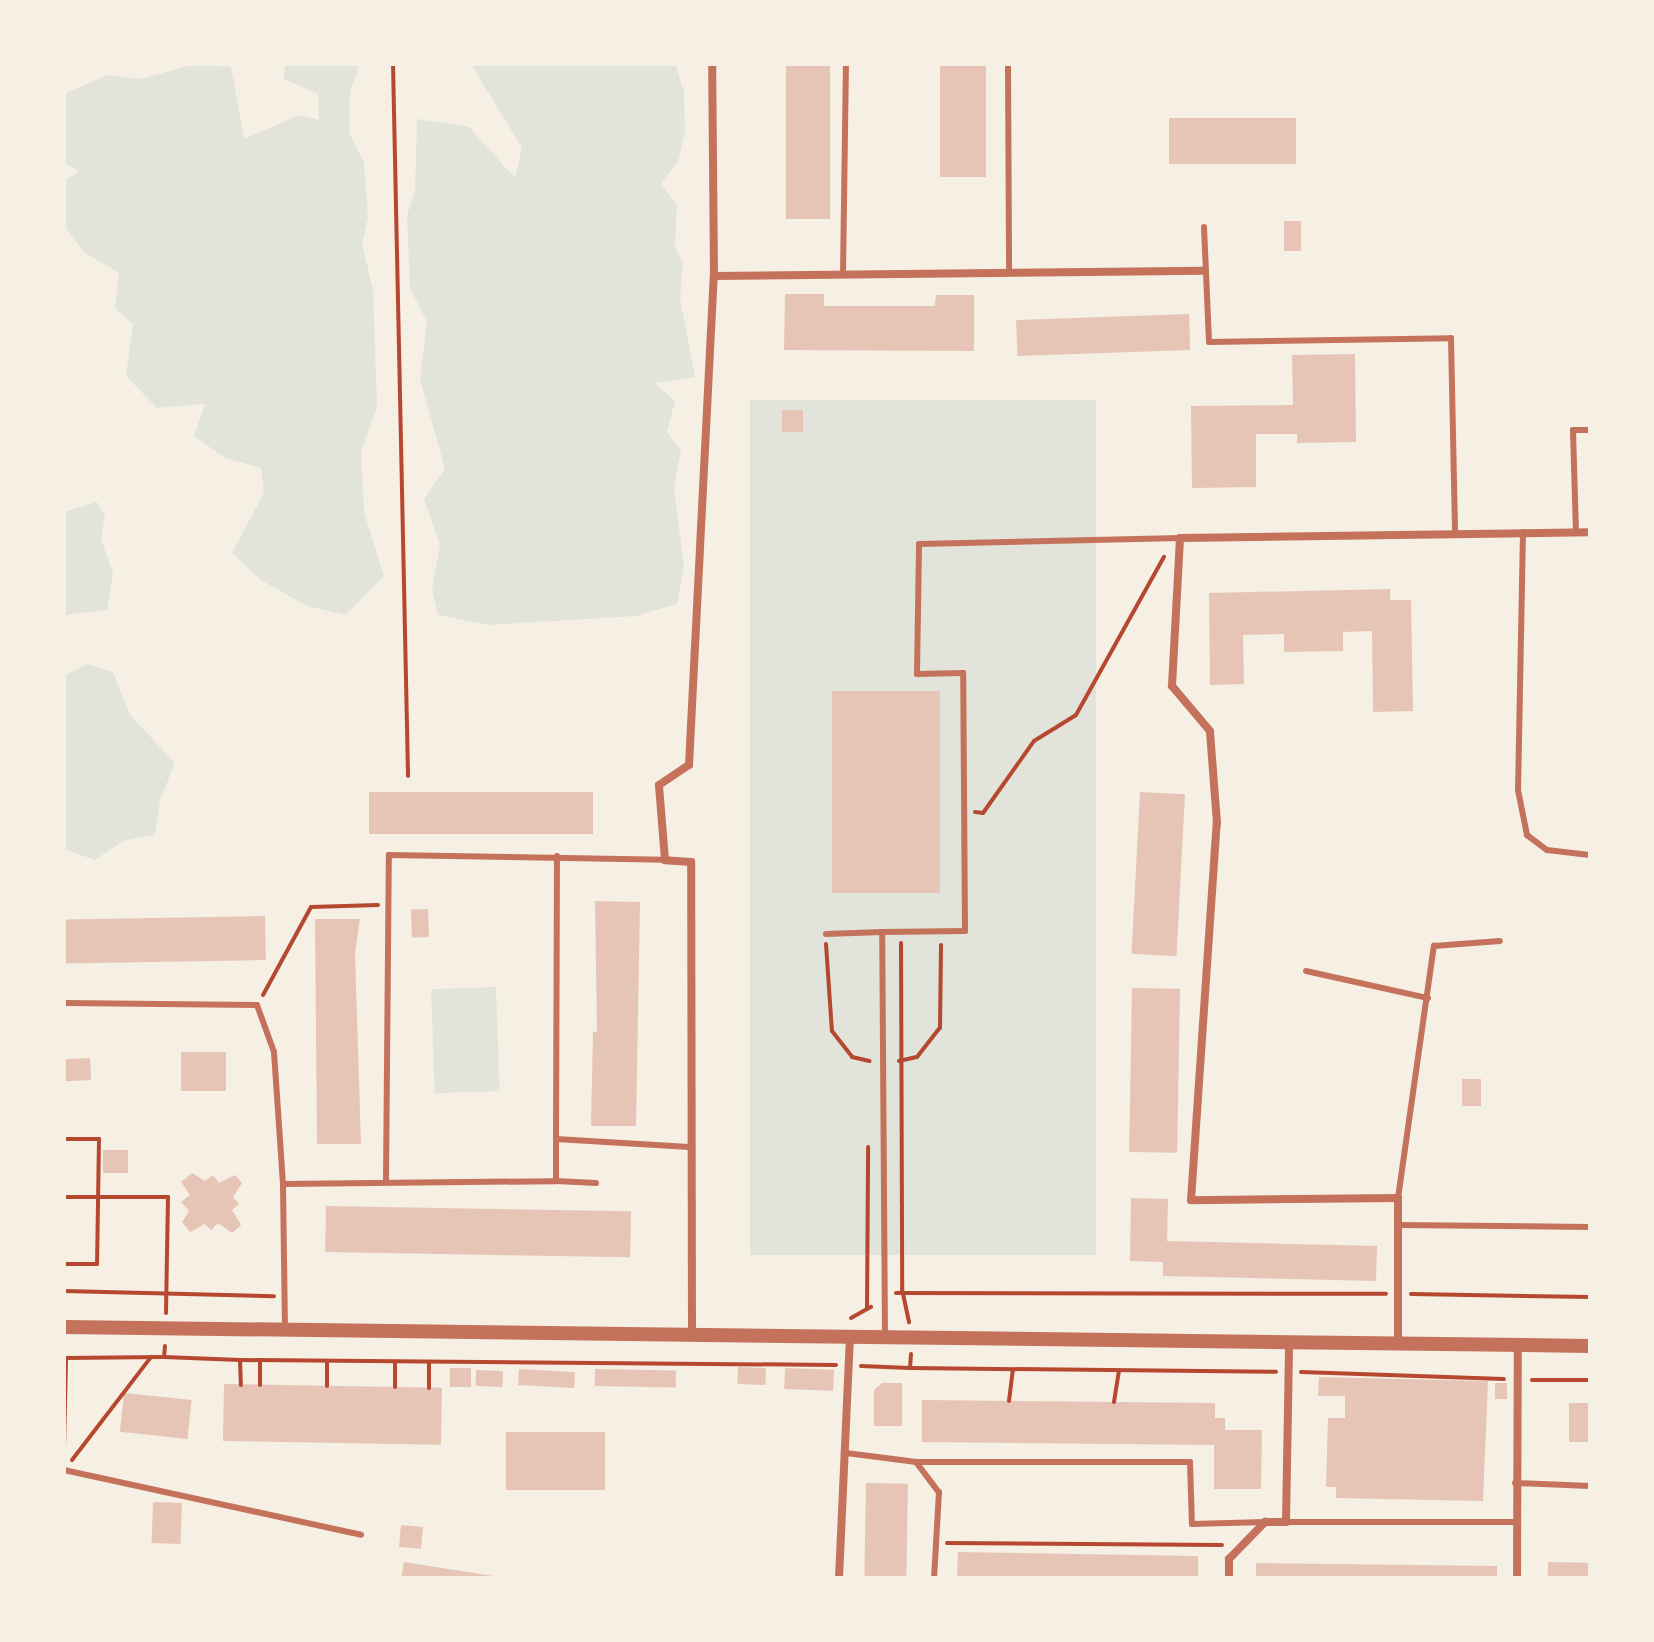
<!DOCTYPE html>
<html>
<head>
<meta charset="utf-8">
<style>
  body { margin:0 }
  #map { position:relative; width:1654px; height:1642px; overflow:hidden; background:#f6efe4; font-family:"Crimson Pro",serif }
  div>[style] { position:absolute }
  [style*='--x'] { left:calc(var(--x)*1px); top:calc(var(--y)*1px); width:calc(var(--w)*1px); rotate:calc(var(--a)*1deg) }
  .green>* { inset:0; background:#e2e4dc; transform-origin:0 0 }
  .building>* { inset:0; background:#e6c5b7; transform-origin:0 0 }
  .path>* { height:4px; margin:-2px; padding:0 2px; transform-origin:2px; border-radius:2px; background:#b5482f }
  .service>* { height:6px; margin:-3px; padding:0 3px; transform-origin:3px; border-radius:3px; background:#c5725c }
  .minor>* { height:8px; margin:-4px; padding:0 4px; transform-origin:4px; border-radius:4px; background:#c5725c }
  .tertiary>* { height:14px; margin:-7px; padding:0 7px; transform-origin:7px; border-radius:7px; background:#c5725c }
  span { translate:-50% -50%; white-space:nowrap; text-align:center; line-height:1.15; -webkit-text-stroke:8px #f6efe4; paint-order:stroke }
  .frame { position:absolute; inset:0; border:66px solid #f6efe4; pointer-events:none }
</style>
</head>
<body>
<div id="map">
  <div class="green">
    <div style="clip-path:polygon(194px 64px,231px 67px,244px 139px,299px 115px,319px 120px,318px 94px,284px 79px,285px 64px,360px 64px,350px 92px,349px 132px,364px 163px,368px 218px,362px 243px,373px 290px,377px 407px,361px 452px,364px 512px,384px 576px,346px 615px,307px 606px,261px 580px,232px 553px,264px 493px,261px 468px,225px 458px,194px 436px,205px 404px,157px 408px,126px 376px,133px 324px,115px 309px,119px 273px,84px 252px,64px 226px,64px 181px,79px 171px,64px 163px,64px 94px,107px 75px,141px 79px)"></div>
    <div style="clip-path:polygon(471px 64px,675px 64px,684px 92px,685px 132px,678px 162px,661px 183px,677px 206px,675px 247px,683px 262px,680px 298px,695px 377px,654px 383px,675px 401px,667px 432px,681px 451px,674px 488px,684px 566px,677px 604px,636px 616px,488px 625px,438px 615px,432px 589px,440px 545px,424px 499px,445px 469px,420px 379px,427px 322px,410px 288px,407px 215px,415px 191px,417px 119px,469px 127px,515px 178px,522px 148px)"></div>
    <div style="left:1096px;top:400px;width:855px;height:346px;rotate:90deg"></div>
    <div style="clip-path:polygon(97px 502px,105px 516px,101px 539px,113px 573px,107px 610px,64px 615px,64px 512px)"></div>
    <div style="clip-path:polygon(87px 664px,113px 672px,130px 715px,175px 763px,160px 800px,155px 835px,123px 841px,95px 860px,64px 849px,64px 676px)"></div>
    <div style="left:496px;top:987px;width:104px;height:65px;rotate:88deg"></div>
  </div>
  <div class="building">
    <div style="left:786px;top:64px;width:44px;height:155px"></div>
    <div style="left:986px;top:66px;width:111px;height:46px;rotate:90deg"></div>
    <div style="left:1296px;top:118px;width:46px;height:127px;rotate:90deg"></div>
    <div style="left:1284px;top:221px;width:17px;height:30px"></div>
    <div style="clip-path:polygon(785px 294px,824px 294px,824px 306px,935px 306px,936px 295px,974px 295px,974px 351px,784px 350px)"></div>
    <div style="left:1189px;top:314px;width:36px;height:173px;rotate:88deg"></div>
    <div style="clip-path:polygon(1355px 354px,1356px 442px,1297px 443px,1297px 434px,1256px 434px,1256px 487px,1192px 488px,1191px 406px,1293px 405px,1292px 355px)"></div>
    <div style="left:782px;top:410px;width:21px;height:22px"></div>
    <div style="clip-path:polygon(1390px 589px,1390px 600px,1411px 600px,1413px 711px,1373px 712px,1372px 631px,1343px 632px,1343px 651px,1284px 652px,1284px 634px,1243px 635px,1244px 684px,1210px 685px,1209px 593px)"></div>
    <div style="left:832px;top:691px;width:108px;height:202px"></div>
    <div style="left:593px;top:792px;width:42px;height:224px;rotate:90deg"></div>
    <div style="left:1140px;top:792px;width:45px;height:162px;rotate:3deg"></div>
    <div style="clip-path:polygon(595px 901px,640px 902px,636px 1126px,591px 1126px,593px 1032px,597px 1032px)"></div>
    <div style="left:428px;top:909px;width:28px;height:17px;rotate:88deg"></div>
    <div style="left:265px;top:916px;width:44px;height:201px;rotate:89deg"></div>
    <div style="clip-path:polygon(315px 919px,360px 919px,355px 953px,361px 1144px,317px 1144px)"></div>
    <div style="left:1132px;top:988px;width:48px;height:164px;rotate:1deg"></div>
    <div style="left:226px;top:1052px;width:39px;height:45px;rotate:90deg"></div>
    <div style="left:90px;top:1058px;width:22px;height:26px;rotate:87deg"></div>
    <div style="left:1481px;top:1079px;width:27px;height:19px;rotate:90deg"></div>
    <div style="left:103px;top:1150px;width:25px;height:23px"></div>
    <div style="clip-path:polygon(192px 1173px,205px 1181px,213px 1175px,219px 1183px,235px 1175px,242px 1183px,233px 1197px,239px 1204px,232px 1210px,241px 1225px,232px 1233px,218px 1223px,211px 1230px,205px 1224px,190px 1232px,182px 1222px,189px 1211px,181px 1202px,190px 1195px,181px 1182px)"></div>
    <div style="clip-path:polygon(1131px 1198px,1168px 1199px,1167px 1241px,1377px 1246px,1376px 1281px,1163px 1276px,1163px 1262px,1130px 1261px)"></div>
    <div style="left:326px;top:1206px;width:305px;height:46px;rotate:1deg"></div>
    <div style="left:738px;top:1367px;width:28px;height:17px;rotate:2deg"></div>
    <div style="left:450px;top:1368px;width:21px;height:19px"></div>
    <div style="left:785px;top:1368px;width:49px;height:21px;rotate:2deg"></div>
    <div style="left:519px;top:1369px;width:56px;height:16px;rotate:3deg"></div>
    <div style="left:595px;top:1369px;width:81px;height:17px;rotate:1deg"></div>
    <div style="left:476px;top:1370px;width:27px;height:16px;rotate:2deg"></div>
    <div style="clip-path:polygon(1319px 1377px,1488px 1381px,1483px 1501px,1336px 1498px,1336px 1487px,1326px 1487px,1328px 1418px,1345px 1418px,1345px 1396px,1318px 1396px)"></div>
    <div style="clip-path:polygon(882px 1383px,902px 1383px,902px 1426px,874px 1426px,874px 1390px)"></div>
    <div style="left:1495px;top:1383px;width:12px;height:16px"></div>
    <div style="left:224px;top:1384px;width:218px;height:57px;rotate:1deg"></div>
    <div style="left:124px;top:1393px;width:68px;height:39px;rotate:6deg"></div>
    <div style="clip-path:polygon(922px 1400px,1215px 1403px,1215px 1418px,1225px 1418px,1225px 1430px,1262px 1430px,1261px 1489px,1214px 1489px,1214px 1445px,922px 1442px)"></div>
    <div style="left:1569px;top:1403px;width:21px;height:39px"></div>
    <div style="left:506px;top:1432px;width:99px;height:58px"></div>
    <div style="left:866px;top:1483px;width:42px;height:95px;rotate:1deg"></div>
    <div style="left:153px;top:1502px;width:29px;height:41px;rotate:2deg"></div>
    <div style="left:401px;top:1525px;width:22px;height:22px;rotate:5deg"></div>
    <div style="clip-path:polygon(958px 1552px,1198px 1556px,1198px 1578px,957px 1578px)"></div>
    <div style="clip-path:polygon(404px 1562px,493px 1576px,492px 1578px,401px 1578px)"></div>
    <div style="left:1548px;top:1562px;width:42px;height:16px;rotate:1deg"></div>
    <div style="clip-path:polygon(1256px 1563px,1497px 1566px,1497px 1578px,1256px 1578px)"></div>
  </div>
  <div class="path">
    <div style="--x:393;--y:64;--w:712;--a:88.79"></div>
    <div style="--x:975;--y:812;--w:8;--a:7"></div>
    <div style="--x:983;--y:813;--w:88;--a:-54.7"></div>
    <div style="--x:1034;--y:741;--w:49;--a:-31.8"></div>
    <div style="--x:1076;--y:715;--w:181;--a:-60.9"></div>
    <div style="--x:901;--y:943;--w:346;--a:89.8"></div>
    <div style="--x:902;--y:1289;--w:34;--a:78"></div>
    <div style="--x:826;--y:944;--w:87;--a:86.1"></div>
    <div style="--x:832;--y:1031;--w:33;--a:52"></div>
    <div style="--x:852;--y:1057;--w:18;--a:13"></div>
    <div style="--x:263;--y:995;--w:100;--a:-61.4"></div>
    <div style="--x:311;--y:907;--w:67;--a:-1.7"></div>
    <div style="--x:899;--y:1061;--w:18;--a:-13"></div>
    <div style="--x:917;--y:1057;--w:37;--a:-52"></div>
    <div style="--x:940;--y:1028;--w:83;--a:-89.3"></div>
    <div style="--x:64;--y:1139;--w:35;--a:0"></div>
    <div style="--x:99;--y:1139;--w:125;--a:90.9"></div>
    <div style="--x:97;--y:1264;--w:33;--a:180"></div>
    <div style="--x:64;--y:1197;--w:104;--a:0"></div>
    <div style="--x:168;--y:1197;--w:116;--a:91"></div>
    <div style="--x:64;--y:1291;--w:210;--a:1.4"></div>
    <div style="--x:896;--y:1293;--w:490;--a:0.1"></div>
    <div style="--x:1411;--y:1294;--w:179;--a:1"></div>
    <div style="--x:867;--y:1309;--w:162;--a:-89.6"></div>
    <div style="--x:851;--y:1318;--w:23;--a:-29"></div>
    <div style="--x:165;--y:1346;--w:11;--a:95"></div>
    <div style="--x:164;--y:1357;--w:76;--a:2.3"></div>
    <div style="--x:240;--y:1360;--w:596;--a:0.48"></div>
    <div style="--x:911;--y:1354;--w:14;--a:94"></div>
    <div style="--x:910;--y:1368;--w:366;--a:0.6"></div>
    <div style="--x:64;--y:1358;--w:100;--a:-0.6"></div>
    <div style="--x:240;--y:1360;--w:25;--a:88"></div>
    <div style="--x:260;--y:1360;--w:25;--a:90"></div>
    <div style="--x:327;--y:1362;--w:24;--a:90"></div>
    <div style="--x:395;--y:1363;--w:24;--a:90"></div>
    <div style="--x:861;--y:1366;--w:49;--a:2.3"></div>
    <div style="--x:1301;--y:1372;--w:203;--a:2"></div>
    <div style="--x:1532;--y:1380;--w:58;--a:0"></div>
    <div style="--x:429;--y:1388;--w:25;--a:-90"></div>
    <div style="--x:1009;--y:1401;--w:31;--a:-83"></div>
    <div style="--x:1114;--y:1402;--w:32;--a:-81"></div>
    <div style="--x:64;--y:1448;--w:89;--a:-88.7"></div>
    <div style="--x:72;--y:1460;--w:130;--a:-52.5"></div>
    <div style="--x:947;--y:1543;--w:275;--a:0.4"></div>
  </div>
  <div class="service">
    <div style="--x:1008;--y:64;--w:209;--a:89.7"></div>
    <div style="--x:1204;--y:227;--w:115;--a:87.5"></div>
    <div style="--x:1209;--y:342;--w:242;--a:-0.9"></div>
    <div style="--x:1451;--y:338;--w:195;--a:88.8"></div>
    <div style="--x:843;--y:275;--w:211;--a:-89.2"></div>
    <div style="--x:1523;--y:532;--w:258;--a:91.1"></div>
    <div style="--x:1518;--y:790;--w:46;--a:78.7"></div>
    <div style="--x:1527;--y:835;--w:25;--a:37"></div>
    <div style="--x:1547;--y:850;--w:43;--a:6.6"></div>
    <div style="--x:1576;--y:532;--w:102;--a:-91.7"></div>
    <div style="--x:1573;--y:430;--w:17;--a:0"></div>
    <div style="--x:826;--y:934;--w:56;--a:-2"></div>
    <div style="--x:1306;--y:971;--w:125;--a:12.5"></div>
    <div style="--x:64;--y:1003;--w:193;--a:0.6"></div>
    <div style="--x:257;--y:1005;--w:50;--a:70.1"></div>
    <div style="--x:274;--y:1052;--w:132;--a:86.1"></div>
    <div style="--x:556;--y:1139;--w:283;--a:-89.8"></div>
    <div style="--x:386;--y:1180;--w:325;--a:-89.5"></div>
    <div style="--x:389;--y:855;--w:276;--a:1"></div>
    <div style="--x:556;--y:1181;--w:40;--a:2.9"></div>
    <div style="--x:1398;--y:1198;--w:255;--a:-81.9"></div>
    <div style="--x:1434;--y:946;--w:66;--a:-4.3"></div>
    <div style="--x:1397;--y:1225;--w:193;--a:0.6"></div>
    <div style="--x:285;--y:1329;--w:145;--a:-90.8"></div>
    <div style="--x:283;--y:1184;--w:273;--a:-0.6"></div>
    <div style="--x:556;--y:1181;--w:42;--a:-90"></div>
    <div style="--x:556;--y:1139;--w:133;--a:3.4"></div>
    <div style="--x:885;--y:1336;--w:404;--a:-90.4"></div>
    <div style="--x:882;--y:932;--w:83;--a:-0.7"></div>
    <div style="--x:965;--y:931;--w:258;--a:-90.4"></div>
    <div style="--x:963;--y:673;--w:46;--a:178.8"></div>
    <div style="--x:917;--y:674;--w:130;--a:-89.1"></div>
    <div style="--x:919;--y:544;--w:261;--a:-1.3"></div>
    <div style="--x:846;--y:1453;--w:71;--a:7.3"></div>
    <div style="--x:916;--y:1462;--w:38;--a:53"></div>
    <div style="--x:939;--y:1492;--w:86;--a:93.3"></div>
    <div style="--x:916;--y:1462;--w:274;--a:0"></div>
    <div style="--x:1190;--y:1462;--w:62;--a:88.2"></div>
    <div style="--x:1192;--y:1524;--w:73;--a:-1.6"></div>
    <div style="--x:64;--y:1470;--w:304;--a:12.3"></div>
    <div style="--x:1515;--y:1483;--w:75;--a:2.3"></div>
    <div style="--x:1286;--y:1522;--w:230;--a:0"></div>
  </div>
  <div class="minor">
    <div style="--x:714;--y:276;--w:491;--a:-0.6"></div>
    <div style="--x:692;--y:1334;--w:472;--a:-90.1"></div>
    <div style="--x:691;--y:862;--w:26;--a:-176"></div>
    <div style="--x:665;--y:860;--w:75;--a:-94.6"></div>
    <div style="--x:659;--y:785;--w:36;--a:-34"></div>
    <div style="--x:689;--y:765;--w:490;--a:-87.1"></div>
    <div style="--x:714;--y:276;--w:212;--a:-90.5"></div>
    <div style="--x:1398;--y:1346;--w:148;--a:-90"></div>
    <div style="--x:1398;--y:1198;--w:207;--a:179.4"></div>
    <div style="--x:1191;--y:1200;--w:378;--a:-86.1"></div>
    <div style="--x:1217;--y:823;--w:92;--a:-94.4"></div>
    <div style="--x:1210;--y:731;--w:59;--a:-130.2"></div>
    <div style="--x:1172;--y:686;--w:148;--a:-86.9"></div>
    <div style="--x:1180;--y:538;--w:410;--a:-0.8"></div>
    <div style="--x:839;--y:1578;--w:242;--a:-87.4"></div>
    <div style="--x:1229;--y:1578;--w:19;--a:-90"></div>
    <div style="--x:1229;--y:1559;--w:52;--a:-45.8"></div>
    <div style="--x:1265;--y:1522;--w:21;--a:0"></div>
    <div style="--x:1286;--y:1522;--w:176;--a:-89"></div>
    <div style="--x:1517;--y:1578;--w:232;--a:-89.8"></div>
  </div>
  <div class="tertiary">
    <div style="--x:64;--y:1327;--w:1526;--a:0.71"></div>
  </div>
  <div class="frame"></div>
</div>
</body>
</html>
